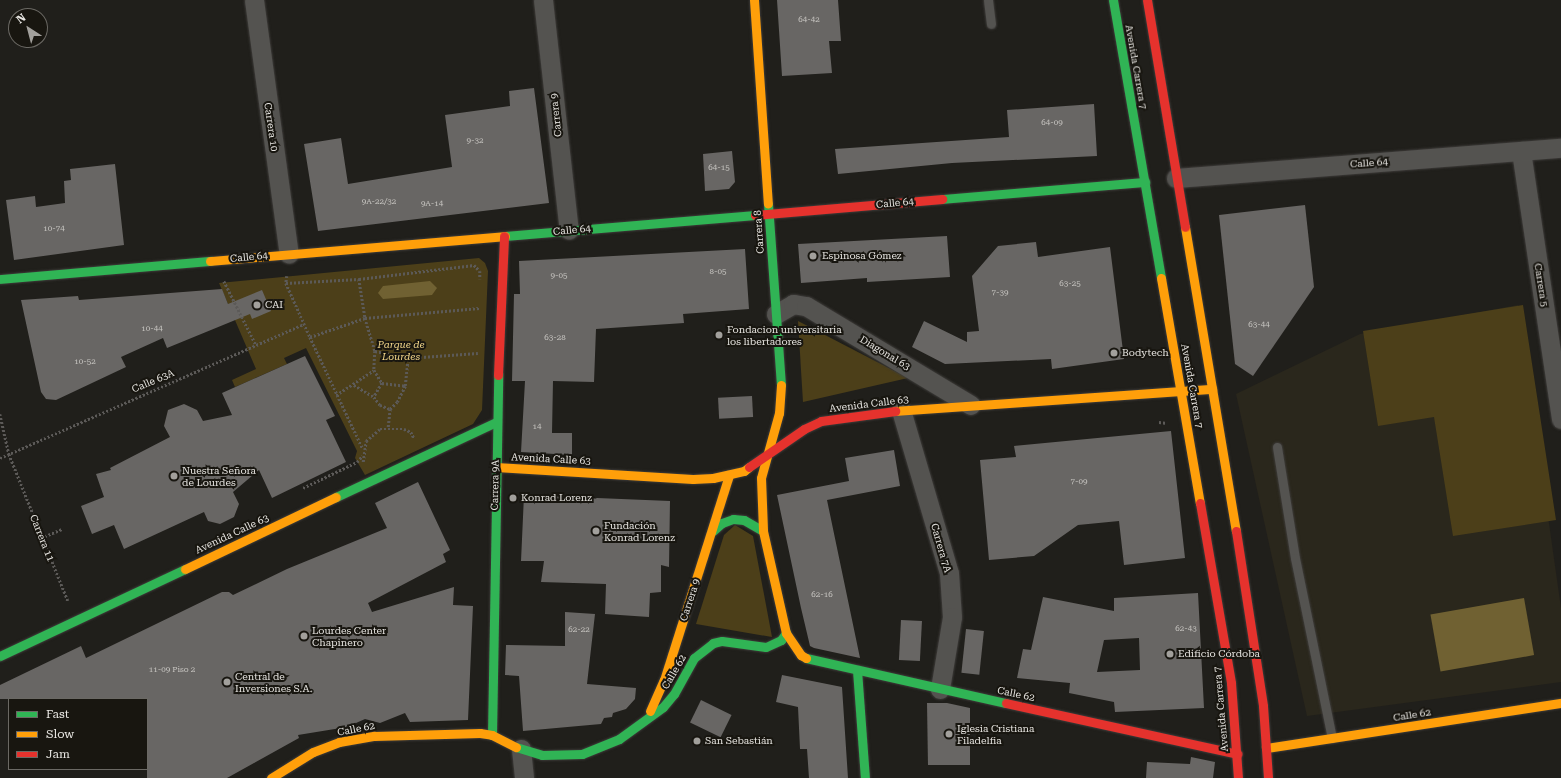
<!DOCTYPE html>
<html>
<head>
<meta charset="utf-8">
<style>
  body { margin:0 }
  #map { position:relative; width:1561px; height:778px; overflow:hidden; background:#201f1b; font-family:"Roboto Serif",serif }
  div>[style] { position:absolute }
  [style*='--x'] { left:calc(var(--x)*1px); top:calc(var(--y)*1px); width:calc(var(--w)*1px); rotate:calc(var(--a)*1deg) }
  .built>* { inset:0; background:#2a271c }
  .green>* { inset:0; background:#4c3f19 }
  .water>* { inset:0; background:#706132; transform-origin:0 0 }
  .building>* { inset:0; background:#686664; transform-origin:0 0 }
  .path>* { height:2.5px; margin-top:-1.25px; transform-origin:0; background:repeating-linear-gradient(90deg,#5c5a58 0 2px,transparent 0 4px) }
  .roads { filter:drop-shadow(0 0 1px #3e3c3a) drop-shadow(0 0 1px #3e3c3a) }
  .lane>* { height:9px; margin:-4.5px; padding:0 4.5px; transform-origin:4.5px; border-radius:4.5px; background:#545350 }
  .street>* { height:19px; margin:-9.5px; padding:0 9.5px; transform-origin:9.5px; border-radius:9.5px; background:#545350 }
  .fast>* { height:9px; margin:-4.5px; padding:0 4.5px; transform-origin:4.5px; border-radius:4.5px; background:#30b455 }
  .slow>* { height:9px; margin:-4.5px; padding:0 4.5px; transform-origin:4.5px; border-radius:4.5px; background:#ff9f0a }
  .jam>* { height:9px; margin:-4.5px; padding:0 4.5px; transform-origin:4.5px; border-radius:4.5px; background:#e5322d }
  .dots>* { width:11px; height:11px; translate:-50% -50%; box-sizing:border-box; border:2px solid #181610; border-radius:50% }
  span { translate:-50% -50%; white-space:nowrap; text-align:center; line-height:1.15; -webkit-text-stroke:4px #181610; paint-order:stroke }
  .number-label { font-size:8px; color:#c8c6c2 }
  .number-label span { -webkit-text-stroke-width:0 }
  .street-label { font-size:10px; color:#e8e6e2 }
  .poi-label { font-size:10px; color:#e8e6e2 }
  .left { translate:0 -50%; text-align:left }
  .park-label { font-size:10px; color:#f5d98b; font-style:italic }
  .legend { position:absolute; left:8px; top:698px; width:140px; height:72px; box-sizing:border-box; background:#181610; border:1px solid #6b6964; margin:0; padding:5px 7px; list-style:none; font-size:12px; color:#e8e6e2 }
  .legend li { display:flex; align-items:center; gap:8px; height:20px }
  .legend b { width:20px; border:1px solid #6b6964 }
  .north { position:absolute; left:8px; top:8px; width:40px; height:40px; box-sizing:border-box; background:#181610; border:1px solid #6b6964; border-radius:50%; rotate:324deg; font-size:11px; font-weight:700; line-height:16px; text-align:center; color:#e8e6e2 }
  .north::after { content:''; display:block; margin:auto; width:14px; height:18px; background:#a2a09c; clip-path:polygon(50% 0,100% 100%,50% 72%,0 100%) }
</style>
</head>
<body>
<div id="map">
  <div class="built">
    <div style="clip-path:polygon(1518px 305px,1561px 608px,1561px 682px,1307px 716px,1236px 394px,1360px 334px)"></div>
  </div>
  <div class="green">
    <div style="clip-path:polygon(479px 258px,485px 263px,488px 271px,482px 410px,473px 424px,365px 475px,355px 458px,357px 451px,306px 348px,284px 358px,287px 364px,235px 387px,232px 380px,256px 369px,219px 283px)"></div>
    <div style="clip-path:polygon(1523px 305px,1556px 520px,1453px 536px,1434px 417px,1378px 426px,1363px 331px)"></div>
    <div style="clip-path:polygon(798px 321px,908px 378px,803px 402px)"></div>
    <div style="clip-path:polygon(735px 525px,753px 536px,772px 637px,696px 624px,724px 535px)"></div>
  </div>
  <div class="water">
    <div style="clip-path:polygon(430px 281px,437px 288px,432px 295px,383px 299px,378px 293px,383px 286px)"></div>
    <div style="left:1524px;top:598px;width:58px;height:95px;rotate:80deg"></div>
  </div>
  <div class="building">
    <div style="clip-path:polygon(777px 0,838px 0,841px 41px,829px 41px,832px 73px,782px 76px)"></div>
    <div style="clip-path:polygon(534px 88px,549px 203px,318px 231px,304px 144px,341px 138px,348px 184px,452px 167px,445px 115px,510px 106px,509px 91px)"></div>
    <div style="clip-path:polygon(1094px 104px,1097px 156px,952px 163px,838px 174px,835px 149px,1009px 137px,1007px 110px)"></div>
    <div style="clip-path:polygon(732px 151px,735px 182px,729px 189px,705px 191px,703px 154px)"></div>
    <div style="clip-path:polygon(115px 164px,124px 245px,14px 260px,6px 200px,35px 196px,36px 207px,65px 203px,64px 181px,71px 180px,70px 169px)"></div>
    <div style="clip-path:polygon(1305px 205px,1314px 287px,1253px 376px,1235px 364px,1219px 215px)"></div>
    <div style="clip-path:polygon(947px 236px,950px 277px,867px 282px,867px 278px,801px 283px,798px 244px)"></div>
    <div style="clip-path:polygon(1036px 242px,1038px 257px,1110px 247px,1124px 359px,1052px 369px,1051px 359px,945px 364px,912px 347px,924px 321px,967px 342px,967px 332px,979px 331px,972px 276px,998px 246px)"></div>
    <div style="clip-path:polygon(745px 249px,749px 309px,683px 314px,684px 323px,596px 329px,594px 382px,553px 381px,552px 433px,572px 433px,572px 455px,521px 452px,525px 381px,512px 381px,514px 294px,520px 294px,519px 261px)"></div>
    <div style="clip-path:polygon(222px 289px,228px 304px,262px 290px,271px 311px,252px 319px,250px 314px,167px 348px,163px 338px,121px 357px,126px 367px,56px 400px,46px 399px,41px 392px,21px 300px,78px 296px,79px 300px)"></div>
    <div style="clip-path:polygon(305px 356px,335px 416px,326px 420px,346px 462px,272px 498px,259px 470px,233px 492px,239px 504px,234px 517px,220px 524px,208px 521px,204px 512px,124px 549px,114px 525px,92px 534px,81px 506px,104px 497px,96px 474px,111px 470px,110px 468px,170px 437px,164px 426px,168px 410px,184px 404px,197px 410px,203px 421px,232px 415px,222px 393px)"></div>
    <div style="left:752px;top:396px;width:21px;height:34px;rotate:87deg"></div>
    <div style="clip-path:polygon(1171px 431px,1185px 558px,1124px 565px,1119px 521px,1078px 525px,1034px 556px,989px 560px,980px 460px,1016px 457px,1014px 446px)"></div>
    <div style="clip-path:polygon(894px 450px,900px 486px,827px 500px,860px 658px,814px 648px,810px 646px,801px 608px,777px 495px,849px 481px,845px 458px)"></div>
    <div style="clip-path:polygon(418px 482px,450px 550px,443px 554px,446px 562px,368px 603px,372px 612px,454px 587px,453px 605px,473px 606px,468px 720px,410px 722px,405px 713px,380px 723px,365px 719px,347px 727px,298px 735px,299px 738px,227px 778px,147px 778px,147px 699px,0 699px,0 685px,81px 646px,86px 658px,222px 592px,229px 592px,233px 595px,287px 569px,387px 528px,375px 503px)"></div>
    <div style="clip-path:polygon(524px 495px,670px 501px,669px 567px,661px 565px,661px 592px,650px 593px,649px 617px,605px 614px,606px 584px,541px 582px,544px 561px,521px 561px)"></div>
    <div style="clip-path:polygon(evenodd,1198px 593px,1204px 708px,1115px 712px,1114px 702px,1069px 693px,1070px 683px,1017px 678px,1023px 649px,1031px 650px,1043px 597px,1114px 611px,1114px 598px,1198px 593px,1139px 638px,1140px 670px,1097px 672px,1104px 640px,1139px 638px)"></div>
    <div style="clip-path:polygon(565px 612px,595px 614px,587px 684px,636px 688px,635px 699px,626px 709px,613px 713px,612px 717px,604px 718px,601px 724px,523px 731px,519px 676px,505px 675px,506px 645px,565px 646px)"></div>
    <div style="left:901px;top:620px;width:21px;height:40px;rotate:3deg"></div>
    <div style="left:966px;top:629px;width:18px;height:44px;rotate:6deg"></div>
    <div style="clip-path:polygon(782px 675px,842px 687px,848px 778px,809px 778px,807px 749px,800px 749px,798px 707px,776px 702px)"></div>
    <div style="left:701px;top:700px;width:34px;height:25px;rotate:26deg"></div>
    <div style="clip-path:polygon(927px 703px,947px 703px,970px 708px,970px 765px,928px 765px)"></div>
    <div style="clip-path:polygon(1191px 757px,1215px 762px,1213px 778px,1146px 778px,1147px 762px,1190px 764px)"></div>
  </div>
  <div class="path">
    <div style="--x:287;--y:276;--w:7;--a:98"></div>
    <div style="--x:286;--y:283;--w:59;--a:66"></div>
    <div style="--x:310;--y:337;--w:58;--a:-19.1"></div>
    <div style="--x:365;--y:318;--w:34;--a:73"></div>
    <div style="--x:375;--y:351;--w:19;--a:93"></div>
    <div style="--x:374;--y:370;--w:15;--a:58"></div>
    <div style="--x:382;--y:383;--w:23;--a:7"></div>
    <div style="--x:359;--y:279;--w:39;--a:81"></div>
    <div style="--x:365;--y:318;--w:115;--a:-5"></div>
    <div style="--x:224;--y:281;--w:72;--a:63.4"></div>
    <div style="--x:286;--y:283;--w:73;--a:-3.1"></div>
    <div style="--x:359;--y:279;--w:116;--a:-6.9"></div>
    <div style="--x:474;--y:265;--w:8;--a:45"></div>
    <div style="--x:480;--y:271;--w:8;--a:90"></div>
    <div style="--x:310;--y:337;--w:124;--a:64.7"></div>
    <div style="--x:375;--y:351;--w:34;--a:12"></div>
    <div style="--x:408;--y:358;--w:70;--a:-4.1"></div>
    <div style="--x:382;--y:383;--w:16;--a:120"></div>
    <div style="--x:374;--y:397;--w:10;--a:53"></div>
    <div style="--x:380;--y:405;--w:11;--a:22"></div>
    <div style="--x:354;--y:385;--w:23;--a:31"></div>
    <div style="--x:336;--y:395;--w:45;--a:-33.3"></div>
    <div style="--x:0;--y:414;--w:41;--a:77.3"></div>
    <div style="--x:9;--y:454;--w:158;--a:68.1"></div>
    <div style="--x:1159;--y:422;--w:8;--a:7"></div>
    <div style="--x:388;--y:427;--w:18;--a:-84"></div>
    <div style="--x:390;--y:409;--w:10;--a:-45"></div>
    <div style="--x:397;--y:402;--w:18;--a:-63"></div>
    <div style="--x:405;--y:386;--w:28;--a:-84"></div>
    <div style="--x:0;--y:458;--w:332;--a:-23.8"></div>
    <div style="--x:363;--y:462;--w:21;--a:-82"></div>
    <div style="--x:366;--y:441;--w:18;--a:-41"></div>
    <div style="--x:380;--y:429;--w:24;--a:0"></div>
    <div style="--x:404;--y:429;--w:8;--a:23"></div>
    <div style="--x:411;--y:432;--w:7;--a:63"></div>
    <div style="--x:303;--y:488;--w:60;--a:-25.7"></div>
    <div style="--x:357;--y:462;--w:8;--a:-50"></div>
    <div style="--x:41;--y:538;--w:23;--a:-23"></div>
  </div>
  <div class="roads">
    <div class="lane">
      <div style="--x:988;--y:0;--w:24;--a:83"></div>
      <div style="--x:1277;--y:447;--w:112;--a:80.8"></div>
      <div style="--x:1295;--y:558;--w:184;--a:78.4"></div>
    </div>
    <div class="street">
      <div style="--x:254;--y:0;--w:256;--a:82.2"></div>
      <div style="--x:543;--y:0;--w:231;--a:83.6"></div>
      <div style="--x:1521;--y:151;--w:271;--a:81.5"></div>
      <div style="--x:1176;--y:178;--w:386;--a:-4.5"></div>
      <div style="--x:776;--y:314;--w:20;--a:-30"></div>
      <div style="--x:793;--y:304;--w:13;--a:9"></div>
      <div style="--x:806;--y:306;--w:192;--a:31"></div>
      <div style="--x:901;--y:410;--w:170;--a:73.6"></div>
      <div style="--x:949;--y:573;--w:44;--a:86.1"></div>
      <div style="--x:952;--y:617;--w:73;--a:99.5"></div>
      <div style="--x:521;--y:749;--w:29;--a:84"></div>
    </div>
    <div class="fast">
      <div style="--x:1113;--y:0;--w:282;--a:80.2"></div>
      <div style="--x:942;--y:199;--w:204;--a:-4.8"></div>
      <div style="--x:768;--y:204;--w:181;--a:85.9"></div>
      <div style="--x:505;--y:236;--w:251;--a:-4.8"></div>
      <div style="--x:0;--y:279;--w:211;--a:-4.9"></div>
      <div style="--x:336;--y:497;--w:177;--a:-25.1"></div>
      <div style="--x:713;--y:531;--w:12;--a:-42"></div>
      <div style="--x:722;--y:523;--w:12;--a:-20"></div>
      <div style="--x:733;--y:519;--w:11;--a:5"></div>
      <div style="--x:744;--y:520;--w:22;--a:30"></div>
      <div style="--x:0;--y:656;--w:204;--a:-25.2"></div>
      <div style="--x:806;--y:658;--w:205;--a:12.7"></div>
      <div style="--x:857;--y:670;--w:108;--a:85.8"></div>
      <div style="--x:492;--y:735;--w:360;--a:-89"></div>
      <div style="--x:516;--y:747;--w:27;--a:17"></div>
      <div style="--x:542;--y:755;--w:40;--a:-1.4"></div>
      <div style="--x:582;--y:754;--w:40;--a:-22"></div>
      <div style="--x:619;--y:739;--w:54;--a:-36"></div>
      <div style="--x:663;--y:707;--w:17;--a:-50"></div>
      <div style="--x:674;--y:694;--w:41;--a:-60.9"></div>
      <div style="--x:694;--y:658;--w:24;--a:-38"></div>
      <div style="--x:713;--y:643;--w:9;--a:-13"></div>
      <div style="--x:722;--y:641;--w:44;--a:7.8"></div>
      <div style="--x:766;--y:647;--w:17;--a:-25"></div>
      <div style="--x:781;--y:640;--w:9;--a:-54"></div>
    </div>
    <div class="slow">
      <div style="--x:754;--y:0;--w:204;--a:86.1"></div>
      <div style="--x:1185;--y:227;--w:308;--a:80.5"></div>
      <div style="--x:210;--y:261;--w:296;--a:-4.8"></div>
      <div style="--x:1161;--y:278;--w:228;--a:80.2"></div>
      <div style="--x:781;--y:385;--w:28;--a:94"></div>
      <div style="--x:779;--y:413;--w:67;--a:105.5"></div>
      <div style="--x:761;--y:478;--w:53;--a:87.8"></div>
      <div style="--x:763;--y:531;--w:105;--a:77.3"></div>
      <div style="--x:786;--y:633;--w:27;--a:56"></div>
      <div style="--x:801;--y:655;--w:6;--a:31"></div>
      <div style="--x:895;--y:411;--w:318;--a:-4"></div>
      <div style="--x:496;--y:467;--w:197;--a:3.5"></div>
      <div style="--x:693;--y:479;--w:20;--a:-3"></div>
      <div style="--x:713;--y:478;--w:32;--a:-13"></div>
      <div style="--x:744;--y:471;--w:6;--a:-39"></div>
      <div style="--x:185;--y:569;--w:167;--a:-25.5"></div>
      <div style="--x:650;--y:711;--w:34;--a:-66"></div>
      <div style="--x:664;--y:680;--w:215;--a:-72.4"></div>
      <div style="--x:1266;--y:748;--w:298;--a:-8.7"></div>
      <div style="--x:271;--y:778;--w:49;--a:-31.8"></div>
      <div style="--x:313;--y:752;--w:28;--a:-21"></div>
      <div style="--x:339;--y:742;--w:36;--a:-10"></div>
      <div style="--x:374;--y:736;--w:106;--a:-1.6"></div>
      <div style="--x:480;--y:733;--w:12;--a:9"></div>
      <div style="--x:492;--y:735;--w:27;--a:27"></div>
    </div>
    <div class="jam">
      <div style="--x:1147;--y:0;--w:230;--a:80.5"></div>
      <div style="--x:755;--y:215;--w:188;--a:-4.9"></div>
      <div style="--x:498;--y:375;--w:139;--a:-87.5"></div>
      <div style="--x:749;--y:467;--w:67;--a:-34.6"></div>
      <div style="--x:804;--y:429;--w:19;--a:-25"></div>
      <div style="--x:821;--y:421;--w:75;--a:-7.7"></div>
      <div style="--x:1200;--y:503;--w:183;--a:80.2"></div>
      <div style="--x:1231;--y:683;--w:95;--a:85.8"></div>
      <div style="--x:1236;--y:531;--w:177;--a:81.2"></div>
      <div style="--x:1263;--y:706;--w:72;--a:86"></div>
      <div style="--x:1006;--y:703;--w:237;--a:12.4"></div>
    </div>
  </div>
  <div class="dots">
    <div style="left:813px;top:256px;background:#a2a09c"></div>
    <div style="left:257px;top:305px;background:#a2a09c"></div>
    <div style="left:719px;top:335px;background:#a2a09c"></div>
    <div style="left:1114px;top:353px;background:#a2a09c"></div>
    <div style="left:174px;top:476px;background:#a2a09c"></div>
    <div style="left:513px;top:498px;background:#a2a09c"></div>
    <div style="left:596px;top:531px;background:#a2a09c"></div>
    <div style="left:304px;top:636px;background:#a2a09c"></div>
    <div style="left:1170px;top:654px;background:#a2a09c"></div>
    <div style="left:227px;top:682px;background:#a2a09c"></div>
    <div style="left:949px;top:734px;background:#a2a09c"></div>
    <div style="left:697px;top:741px;background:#a2a09c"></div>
  </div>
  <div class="number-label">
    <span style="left:809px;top:20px">64-42</span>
    <span style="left:1052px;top:123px">64-09</span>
    <span style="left:475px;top:141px">9-32</span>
    <span style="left:719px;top:168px">64-15</span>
    <span style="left:379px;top:202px">9A-22/32</span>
    <span style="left:432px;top:204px">9A-14</span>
    <span style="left:54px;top:229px">10-74</span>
    <span style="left:718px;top:272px">8-05</span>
    <span style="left:559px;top:276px">9-05</span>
    <span style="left:1070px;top:284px">63-25</span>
    <span style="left:1000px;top:293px">7-39</span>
    <span style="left:1259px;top:325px">63-44</span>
    <span style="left:152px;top:329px">10-44</span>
    <span style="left:555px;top:338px">63-28</span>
    <span style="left:85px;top:362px">10-52</span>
    <span style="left:537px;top:427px">14</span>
    <span style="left:1079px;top:482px">7-09</span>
    <span style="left:822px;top:595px">62-16</span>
    <span style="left:1186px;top:629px">62-43</span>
    <span style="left:579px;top:630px">62-22</span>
    <span style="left:172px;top:670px">11-09 Piso 2</span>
  </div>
  <div class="street-label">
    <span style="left:1136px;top:67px;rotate:80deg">Avenida Carrera 7</span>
    <span style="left:556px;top:115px;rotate:-96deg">Carrera 9</span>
    <span style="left:271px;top:127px;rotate:82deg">Carrera 10</span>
    <span style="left:1369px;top:163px;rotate:-4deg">Calle 64</span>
    <span style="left:895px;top:203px;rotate:-5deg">Calle 64</span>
    <span style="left:572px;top:230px;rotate:-5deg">Calle 64</span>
    <span style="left:759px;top:232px;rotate:-94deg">Carrera 8</span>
    <span style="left:249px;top:257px;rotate:-5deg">Calle 64</span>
    <span style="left:1541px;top:285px;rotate:81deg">Carrera 5</span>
    <span style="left:885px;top:353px;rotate:31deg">Diagonal 63</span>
    <span style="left:153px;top:381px;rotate:-23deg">Calle 63A</span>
    <span style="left:1192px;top:386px;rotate:80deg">Avenida Carrera 7</span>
    <span style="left:869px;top:404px;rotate:-7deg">Avenida Calle 63</span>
    <span style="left:551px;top:459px;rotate:3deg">Avenida Calle 63</span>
    <span style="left:495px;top:485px;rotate:-89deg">Carrera 9A</span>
    <span style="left:232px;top:534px;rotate:-25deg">Avenida Calle 63</span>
    <span style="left:42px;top:538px;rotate:68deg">Carrera 11</span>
    <span style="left:941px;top:548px;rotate:74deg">Carrera 7A</span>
    <span style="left:690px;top:600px;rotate:-72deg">Carrera 9</span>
    <span style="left:674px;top:672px;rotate:-60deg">Calle 62</span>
    <span style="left:1016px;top:694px;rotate:12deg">Calle 62</span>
    <span style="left:1221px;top:709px;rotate:-95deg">Avenida Carrera 7</span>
    <span style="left:1412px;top:715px;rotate:-9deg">Calle 62</span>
    <span style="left:356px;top:729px;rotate:-11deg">Calle 62</span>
  </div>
  <div class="poi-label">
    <span class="left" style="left:822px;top:256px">Espinosa Gómez</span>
    <span class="left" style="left:265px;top:305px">CAI</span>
    <span class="left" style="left:727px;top:335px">Fondacion universitaria<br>los libertadores</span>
    <span class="left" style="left:1122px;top:353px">Bodytech</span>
    <span class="left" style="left:182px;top:476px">Nuestra Señora<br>de Lourdes</span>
    <span class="left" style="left:521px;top:498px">Konrad Lorenz</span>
    <span class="left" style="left:604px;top:531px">Fundación<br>Konrad Lorenz</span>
    <span class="left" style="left:312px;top:636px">Lourdes Center<br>Chapinero</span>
    <span class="left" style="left:1178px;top:654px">Edificio Córdoba</span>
    <span class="left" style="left:235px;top:682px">Central de<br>Inversiones S.A.</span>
    <span class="left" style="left:957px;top:734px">Iglesia Cristiana<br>Filadelfia</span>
    <span class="left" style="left:705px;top:741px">San Sebastián</span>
  </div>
  <div class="park-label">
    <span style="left:401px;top:350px">Parque de<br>Lourdes</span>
  </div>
  <ul class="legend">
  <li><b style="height:5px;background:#30b455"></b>Fast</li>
  <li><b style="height:5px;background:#ff9f0a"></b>Slow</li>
  <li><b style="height:5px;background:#e5322d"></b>Jam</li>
  </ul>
  <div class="north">N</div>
</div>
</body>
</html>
